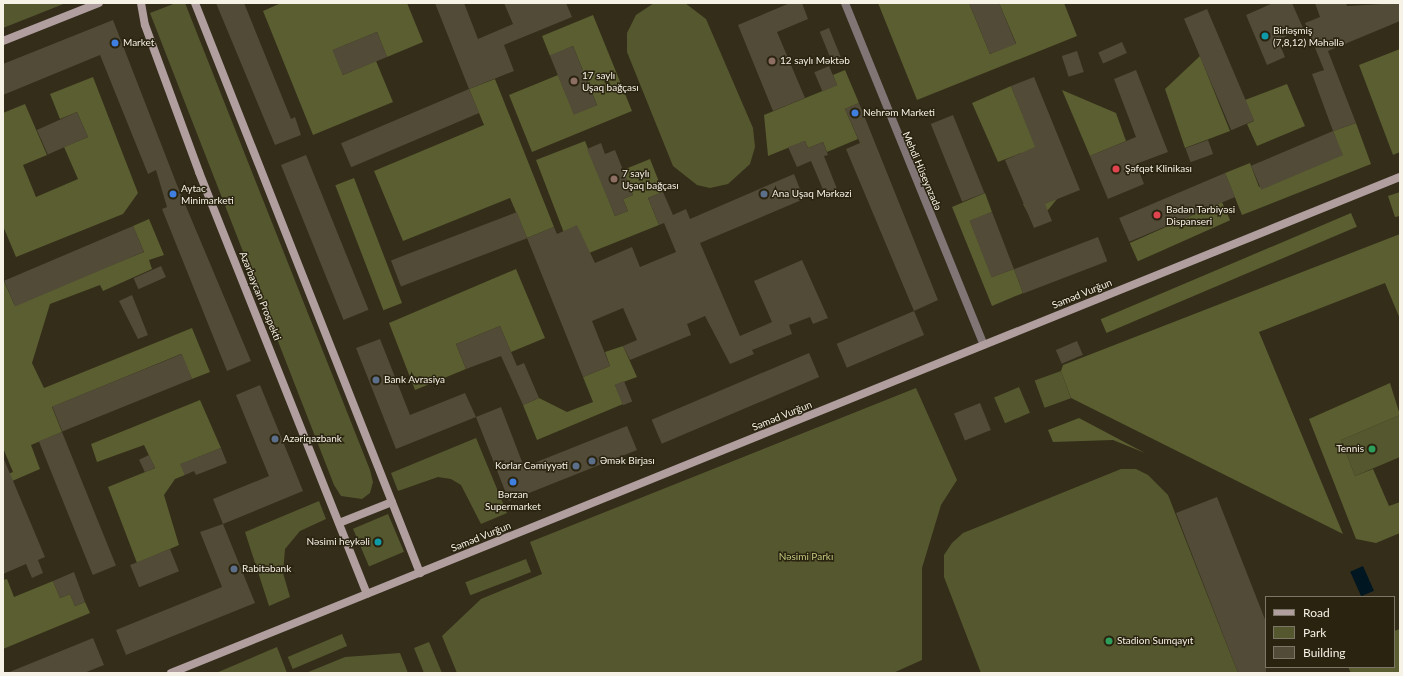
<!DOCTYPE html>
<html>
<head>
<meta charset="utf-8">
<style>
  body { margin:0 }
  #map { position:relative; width:1403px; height:676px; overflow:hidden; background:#332d1a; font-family:Lato,sans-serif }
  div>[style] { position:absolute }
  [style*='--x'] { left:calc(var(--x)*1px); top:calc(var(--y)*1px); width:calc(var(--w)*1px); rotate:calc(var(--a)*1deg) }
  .green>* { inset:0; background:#55582f; transform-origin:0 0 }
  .forest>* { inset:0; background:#5a5e30; transform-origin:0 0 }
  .water>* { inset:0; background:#001621; transform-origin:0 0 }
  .building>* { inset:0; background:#514b37; transform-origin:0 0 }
  .street>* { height:8px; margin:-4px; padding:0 4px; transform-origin:4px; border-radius:4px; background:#817576 }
  .secondary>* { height:8px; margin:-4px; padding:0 4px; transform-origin:4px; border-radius:4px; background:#b19e9f }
  .dots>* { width:11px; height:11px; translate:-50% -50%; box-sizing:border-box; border:2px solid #292310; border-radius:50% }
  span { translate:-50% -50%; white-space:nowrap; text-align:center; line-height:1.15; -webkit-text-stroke:3px #292310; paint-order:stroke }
  .poi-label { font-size:10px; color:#f6f2e6 }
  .left { translate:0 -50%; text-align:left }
  .right { translate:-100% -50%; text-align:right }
  .street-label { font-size:10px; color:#f6f2e6 }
  .park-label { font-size:10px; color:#c0c87d }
  .frame { position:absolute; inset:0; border:4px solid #f6f2e6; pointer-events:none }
  .legend { position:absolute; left:1265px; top:596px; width:130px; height:72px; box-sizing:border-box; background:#292310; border:1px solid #7b7666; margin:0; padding:5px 7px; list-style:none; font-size:12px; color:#f6f2e6 }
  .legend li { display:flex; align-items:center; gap:8px; height:20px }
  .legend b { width:20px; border:1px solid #7b7666 }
</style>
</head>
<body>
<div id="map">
  <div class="green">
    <div style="clip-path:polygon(3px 3px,66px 3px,3px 28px)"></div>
    <div style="clip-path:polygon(176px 3px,185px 3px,370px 470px,373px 482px,370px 493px,362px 499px,341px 496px,334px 485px,150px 13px)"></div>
    <div style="clip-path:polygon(654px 3px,685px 3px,706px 19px,753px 128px,755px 147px,750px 164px,728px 184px,710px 188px,697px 185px,673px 166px,627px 52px,627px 33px,636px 15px)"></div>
    <div style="left:1061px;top:371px;width:29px;height:28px;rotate:70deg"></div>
    <div style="left:1019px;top:387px;width:28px;height:27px;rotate:67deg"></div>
    <div style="clip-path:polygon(916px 388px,957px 480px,941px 505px,922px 568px,922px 660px,893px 673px,457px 673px,442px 636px,481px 599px,542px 574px,530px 542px)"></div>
    <div style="clip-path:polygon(1400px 415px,1400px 457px,1355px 476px,1341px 440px)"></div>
    <div style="clip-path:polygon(476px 438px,507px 513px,481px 524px,461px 485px,451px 479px,438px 477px,398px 491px,391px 473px)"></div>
    <div style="clip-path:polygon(1121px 469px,1136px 469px,1148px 475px,1168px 495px,1238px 673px,981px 673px,944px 577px,944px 555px,952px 543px,963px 533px)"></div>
    <div style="clip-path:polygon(319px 501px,326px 519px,300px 531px,285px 549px,283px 573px,290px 597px,269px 606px,245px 532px)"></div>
    <div style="left:388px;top:514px;width:41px;height:38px;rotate:67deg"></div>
    <div style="left:526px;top:559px;width:14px;height:65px;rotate:69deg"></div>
    <div style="left:342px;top:634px;width:13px;height:59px;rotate:67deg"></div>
    <div style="clip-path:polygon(429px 642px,442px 673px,424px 673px,414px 648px)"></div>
    <div style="clip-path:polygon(277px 647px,287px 673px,216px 673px)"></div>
    <div style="clip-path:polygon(400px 653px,408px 673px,306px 673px,345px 657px)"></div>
  </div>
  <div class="forest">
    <div style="clip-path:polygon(281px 3px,407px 3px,423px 42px,387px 57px,377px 32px,333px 50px,343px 75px,376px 61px,393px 102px,313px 135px,263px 11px)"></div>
    <div style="clip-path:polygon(878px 3px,969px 3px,990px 54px,1016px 43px,999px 3px,1064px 3px,1077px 36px,917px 100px)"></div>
    <div style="clip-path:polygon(593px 15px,632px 111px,532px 152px,509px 95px,558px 75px,574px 114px,597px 105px,573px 46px,550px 56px,542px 36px)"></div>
    <div style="clip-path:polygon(1400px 49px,1400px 152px,1393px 155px,1359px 65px)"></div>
    <div style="clip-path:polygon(1200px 56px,1230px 131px,1185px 148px,1165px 89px)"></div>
    <div style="clip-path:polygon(845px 70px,859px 103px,845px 109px,858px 139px,827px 152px,823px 142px,808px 148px,805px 141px,768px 156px,764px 115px,837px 85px,833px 75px)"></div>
    <div style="clip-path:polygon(93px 77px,138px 193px,123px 214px,16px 257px,3px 226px,3px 113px,25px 104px,47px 155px,23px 165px,36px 197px,78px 179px,64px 147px,88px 137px,77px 112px,60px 119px,50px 94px)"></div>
    <div style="clip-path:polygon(495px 79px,554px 227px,527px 238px,510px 198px,403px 241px,374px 171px,484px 125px,469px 89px)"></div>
    <div style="clip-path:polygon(1287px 84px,1305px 126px,1257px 146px,1247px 124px,1254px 121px,1245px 100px)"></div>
    <div style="clip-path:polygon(1011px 86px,1057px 199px,1048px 210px,1030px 217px,1023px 204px,1039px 197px,1021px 153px,998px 162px,972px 103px)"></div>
    <div style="clip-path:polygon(1062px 90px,1116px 113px,1126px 141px,1090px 156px)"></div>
    <div style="clip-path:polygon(1356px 123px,1371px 164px,1242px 215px,1225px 173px,1250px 163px,1259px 187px,1342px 155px,1333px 131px)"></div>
    <div style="clip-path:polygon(585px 141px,615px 216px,628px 211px,623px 199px,633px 195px,623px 170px,650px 159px,663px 192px,648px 198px,659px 225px,574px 259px,536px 160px)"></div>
    <div style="left:354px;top:178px;width:134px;height:20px;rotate:69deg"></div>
    <div style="clip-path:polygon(1400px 192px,1400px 216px,1395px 217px,1388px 196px)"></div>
    <div style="clip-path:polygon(985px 193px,992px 212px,970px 221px,992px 277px,1014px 269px,1023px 293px,992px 306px,952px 207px)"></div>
    <div style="left:1222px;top:202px;width:20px;height:101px;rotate:66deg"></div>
    <div style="left:1351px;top:213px;width:15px;height:272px;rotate:67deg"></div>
    <div style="clip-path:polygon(149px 219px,164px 255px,149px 260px,152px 269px,103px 291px,100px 285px,50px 304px,32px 363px,44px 388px,192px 328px,210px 372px,192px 379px,181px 354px,52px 407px,62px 432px,31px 445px,40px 469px,3px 485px,3px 476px,13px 472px,3px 448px,3px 279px,14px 304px,144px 252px,133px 226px)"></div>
    <div style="clip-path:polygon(1400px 234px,1400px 319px,1385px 283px,1259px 332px,1343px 534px,1071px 398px,1061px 371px,1063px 365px)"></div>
    <div style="clip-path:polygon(516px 269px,545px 338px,511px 352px,500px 326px,456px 344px,466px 369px,415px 390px,389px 323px)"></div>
    <div style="clip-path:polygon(623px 346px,637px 377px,615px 385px,623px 404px,537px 440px,523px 405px,539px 398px,567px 412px,593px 402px,583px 377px,610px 366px,605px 352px)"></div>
    <div style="clip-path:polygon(1390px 383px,1400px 415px,1341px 440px,1355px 476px,1373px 469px,1389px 506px,1400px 502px,1400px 533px,1376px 543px,1356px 539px,1309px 419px)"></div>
    <div style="clip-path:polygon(200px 400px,221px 448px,181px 464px,185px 475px,175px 479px,164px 495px,179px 545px,137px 563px,108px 487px,155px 468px,144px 445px,97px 462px,91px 444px)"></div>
    <div style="clip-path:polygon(1079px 418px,1145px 453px,1113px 440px,1053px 442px,1048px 430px)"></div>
    <div style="clip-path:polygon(7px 579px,14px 597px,53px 581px,60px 598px,70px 594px,75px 606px,85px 602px,90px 613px,3px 649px,3px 580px)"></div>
    <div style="clip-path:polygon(1400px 629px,1400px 673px,1351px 673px,1348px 667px,1394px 667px,1394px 631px)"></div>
  </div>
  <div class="water">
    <div style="left:1363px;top:566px;width:27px;height:14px;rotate:66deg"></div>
  </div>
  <div class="building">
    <div style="clip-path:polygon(216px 3px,244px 3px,291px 119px,295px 117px,301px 135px,275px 145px)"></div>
    <div style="clip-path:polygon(435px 3px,464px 3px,478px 39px,513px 24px,504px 3px,566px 3px,572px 17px,504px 45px,514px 71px,469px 89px)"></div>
    <div style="clip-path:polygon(790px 3px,802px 3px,808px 19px,777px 32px,805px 98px,773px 111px,738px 25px)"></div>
    <div style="clip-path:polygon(969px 3px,999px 3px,1016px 44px,990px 54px)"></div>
    <div style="clip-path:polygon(1273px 3px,1292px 3px,1303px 28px,1278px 40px,1285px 57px,1267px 65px,1246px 15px)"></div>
    <div style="clip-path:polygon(1315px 3px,1346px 3px,1347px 6px,1400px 3px,1400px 21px,1328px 51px,1356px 123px,1333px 131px,1312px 74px,1324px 70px,1305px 23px,1320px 17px)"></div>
    <div style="left:1207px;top:9px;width:121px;height:25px;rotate:67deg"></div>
    <div style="clip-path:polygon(113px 20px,177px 185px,251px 361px,227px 371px,162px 209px,167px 207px,156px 170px,148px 174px,100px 55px,3px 95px,3px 64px)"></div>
    <div style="left:829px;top:28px;width:31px;height:10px;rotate:68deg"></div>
    <div style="left:377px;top:32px;width:27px;height:48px;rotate:68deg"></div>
    <div style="left:1122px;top:42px;width:12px;height:26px;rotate:66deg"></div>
    <div style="left:573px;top:46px;width:64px;height:25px;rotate:68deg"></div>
    <div style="left:1077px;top:51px;width:22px;height:16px;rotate:72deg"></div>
    <div style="left:829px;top:66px;width:21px;height:16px;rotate:67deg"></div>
    <div style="clip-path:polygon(1136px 70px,1168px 152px,1136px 164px,1144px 184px,1108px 199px,1090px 156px,1136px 137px,1114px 79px)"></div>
    <div style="clip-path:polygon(1034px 77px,1080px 190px,1045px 204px,1052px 221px,1034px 228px,1005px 160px,1035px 147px,1011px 86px)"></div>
    <div style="left:469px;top:89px;width:26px;height:139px;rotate:67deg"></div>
    <div style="clip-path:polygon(859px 103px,938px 300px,914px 311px,846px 149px,860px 143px,845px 109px)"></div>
    <div style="left:77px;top:112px;width:27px;height:44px;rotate:66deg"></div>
    <div style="left:953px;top:115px;width:84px;height:24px;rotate:68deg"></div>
    <div style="left:1333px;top:131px;width:26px;height:89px;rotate:67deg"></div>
    <div style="left:1208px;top:140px;width:15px;height:24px;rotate:70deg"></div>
    <div style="clip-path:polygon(805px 141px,808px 148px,823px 142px,828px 155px,824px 156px,839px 194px,827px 199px,811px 161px,797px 167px,788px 147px)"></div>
    <div style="clip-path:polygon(601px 143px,605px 154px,615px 150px,633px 195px,623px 199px,628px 211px,615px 216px,587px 149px)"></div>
    <div style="left:306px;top:155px;width:167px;height:27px;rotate:68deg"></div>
    <div style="left:1225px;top:173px;width:26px;height:115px;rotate:67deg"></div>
    <div style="clip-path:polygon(794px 174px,804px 199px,700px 243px,740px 336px,772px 322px,754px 281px,802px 260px,828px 318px,813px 324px,810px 317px,789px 325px,792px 334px,752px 350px,754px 354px,730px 364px,705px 316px,687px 324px,691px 335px,630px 360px,623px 346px,637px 340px,623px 308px,592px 321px,610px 366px,583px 377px,527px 238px,554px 227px,557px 234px,577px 225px,595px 263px,632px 247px,640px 267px,676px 252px,664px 223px,659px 225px,648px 198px,663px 192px,673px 215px,686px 209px,690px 219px)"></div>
    <div style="left:517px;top:212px;width:28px;height:135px;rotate:69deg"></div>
    <div style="left:992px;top:212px;width:61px;height:24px;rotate:69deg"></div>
    <div style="left:133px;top:226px;width:28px;height:140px;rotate:67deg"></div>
    <div style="left:1098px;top:237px;width:26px;height:90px;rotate:69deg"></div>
    <div style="left:161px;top:266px;width:12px;height:30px;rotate:66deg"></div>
    <div style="clip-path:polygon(132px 295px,148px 335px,138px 339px,119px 301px)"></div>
    <div style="left:914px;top:311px;width:26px;height:84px;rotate:67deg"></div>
    <div style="clip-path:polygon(500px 326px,517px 366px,524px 363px,539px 398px,523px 405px,501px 356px,466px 369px,456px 344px)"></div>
    <div style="clip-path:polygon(380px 339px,410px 415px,465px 393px,476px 417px,396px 449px,356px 348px)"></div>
    <div style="left:1077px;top:341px;width:15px;height:23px;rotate:67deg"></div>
    <div style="left:809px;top:353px;width:26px;height:171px;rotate:67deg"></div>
    <div style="left:182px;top:354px;width:27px;height:140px;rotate:68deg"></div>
    <div style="left:624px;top:381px;width:22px;height:10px;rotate:68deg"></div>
    <div style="clip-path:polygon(260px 385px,303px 491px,223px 524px,213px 499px,269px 476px,236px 395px)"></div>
    <div style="left:980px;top:403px;width:29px;height:28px;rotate:68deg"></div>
    <div style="clip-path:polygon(501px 407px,524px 467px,627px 426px,637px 450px,509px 501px,476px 417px)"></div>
    <div style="left:62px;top:432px;width:144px;height:25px;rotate:68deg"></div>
    <div style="clip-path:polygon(221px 448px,227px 463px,196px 475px,194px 471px,185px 475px,180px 464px)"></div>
    <div style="left:149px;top:455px;width:14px;height:11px;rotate:65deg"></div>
    <div style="clip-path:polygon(3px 457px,45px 557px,38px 560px,43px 573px,32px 578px,26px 564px,3px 574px)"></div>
    <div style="clip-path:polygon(1217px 497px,1266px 622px,1266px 673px,1238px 673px,1176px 513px)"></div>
    <div style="clip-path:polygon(223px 524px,255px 603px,126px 655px,116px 630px,222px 587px,200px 532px)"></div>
    <div style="left:170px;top:549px;width:24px;height:43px;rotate:68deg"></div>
    <div style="clip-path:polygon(74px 572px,85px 602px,75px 606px,70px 594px,60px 598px,53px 581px)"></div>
    <div style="clip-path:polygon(93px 638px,104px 665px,84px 673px,7px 673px)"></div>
  </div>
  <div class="street">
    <div style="--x:845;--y:3;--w:369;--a:67.9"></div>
  </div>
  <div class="secondary">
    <div style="--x:141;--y:3;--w:22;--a:80"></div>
    <div style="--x:145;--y:25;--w:157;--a:69.8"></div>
    <div style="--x:199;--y:172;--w:454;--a:68.3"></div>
    <div style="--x:195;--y:3;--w:613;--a:68.46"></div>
    <div style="--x:3;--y:41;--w:103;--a:-21.6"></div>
    <div style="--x:339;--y:523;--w:57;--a:-21.6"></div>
    <div style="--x:171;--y:673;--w:1325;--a:-21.98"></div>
  </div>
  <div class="dots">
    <div style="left:1265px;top:36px;background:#0f9aa8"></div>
    <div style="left:115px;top:43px;background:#3f7fe0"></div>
    <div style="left:772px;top:61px;background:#8d6e63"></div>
    <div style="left:574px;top:81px;background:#8d6e63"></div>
    <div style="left:855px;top:113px;background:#3f7fe0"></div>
    <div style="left:1116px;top:169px;background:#e0444e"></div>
    <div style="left:614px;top:179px;background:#8d6e63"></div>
    <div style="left:173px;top:194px;background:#3f7fe0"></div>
    <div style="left:764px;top:194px;background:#5c6f8a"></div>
    <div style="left:1157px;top:215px;background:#e0444e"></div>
    <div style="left:376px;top:380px;background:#5c6f8a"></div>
    <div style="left:275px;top:439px;background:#5c6f8a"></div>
    <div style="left:1372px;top:449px;background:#2e9e5b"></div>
    <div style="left:592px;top:461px;background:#5c6f8a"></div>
    <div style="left:576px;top:466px;background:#5c6f8a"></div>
    <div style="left:513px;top:482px;background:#3f7fe0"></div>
    <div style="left:378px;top:542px;background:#0f9aa8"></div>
    <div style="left:234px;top:569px;background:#5c6f8a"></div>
    <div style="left:1109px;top:641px;background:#2e9e5b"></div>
  </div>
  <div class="poi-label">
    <span class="left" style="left:1273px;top:36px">Birləşmiş<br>(7,8,12) Məhəllə</span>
    <span class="left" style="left:123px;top:43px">Market</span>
    <span class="left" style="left:780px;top:61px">12 saylı Məktəb</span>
    <span class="left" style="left:582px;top:81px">17 saylı<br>Uşaq bağçası</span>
    <span class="left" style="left:863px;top:113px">Nehrəm Marketi</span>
    <span class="left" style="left:1125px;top:169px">Şəfqət Klinikası</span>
    <span class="left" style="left:622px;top:179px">7 saylı<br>Uşaq bağçası</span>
    <span class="left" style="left:181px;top:194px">Aytac<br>Minimarketi</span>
    <span class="left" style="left:772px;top:194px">Ana Uşaq Mərkəzi</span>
    <span class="left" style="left:1166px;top:215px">Bədən Tərbiyəsi<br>Dispanseri</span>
    <span class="left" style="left:384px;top:380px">Bank Avrasiya</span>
    <span class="left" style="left:283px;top:439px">Azəriqazbank</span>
    <span class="right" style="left:1364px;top:449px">Tennis</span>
    <span class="left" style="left:600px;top:461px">Əmək Birjası</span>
    <span class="right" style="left:568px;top:466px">Korlar Cəmiyyəti</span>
    <span style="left:513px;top:500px">Bərzan<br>Supermarket</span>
    <span class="right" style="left:370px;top:542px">Nəsimi heykəli</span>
    <span class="left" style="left:242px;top:569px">Rabitəbank</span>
    <span class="left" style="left:1117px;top:641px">Stadion Sumqayıt</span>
  </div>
  <div class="street-label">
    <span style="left:922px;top:171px;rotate:67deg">Mehdi Hüseynzadə</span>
    <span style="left:1082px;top:294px;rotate:-22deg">Səməd Vurğun</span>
    <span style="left:260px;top:296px;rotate:68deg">Azərbaycan Prospekti</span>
    <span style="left:782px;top:416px;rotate:-22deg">Səməd Vurğun</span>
    <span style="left:481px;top:537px;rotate:-22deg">Səməd Vurğun</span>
  </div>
  <div class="park-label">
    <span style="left:806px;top:557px">Nəsimi Parkı</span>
  </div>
  <div class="frame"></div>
  <ul class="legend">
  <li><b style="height:5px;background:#b19e9f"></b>Road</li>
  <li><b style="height:11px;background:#55582f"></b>Park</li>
  <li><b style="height:11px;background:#514b37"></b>Building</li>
  </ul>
</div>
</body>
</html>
